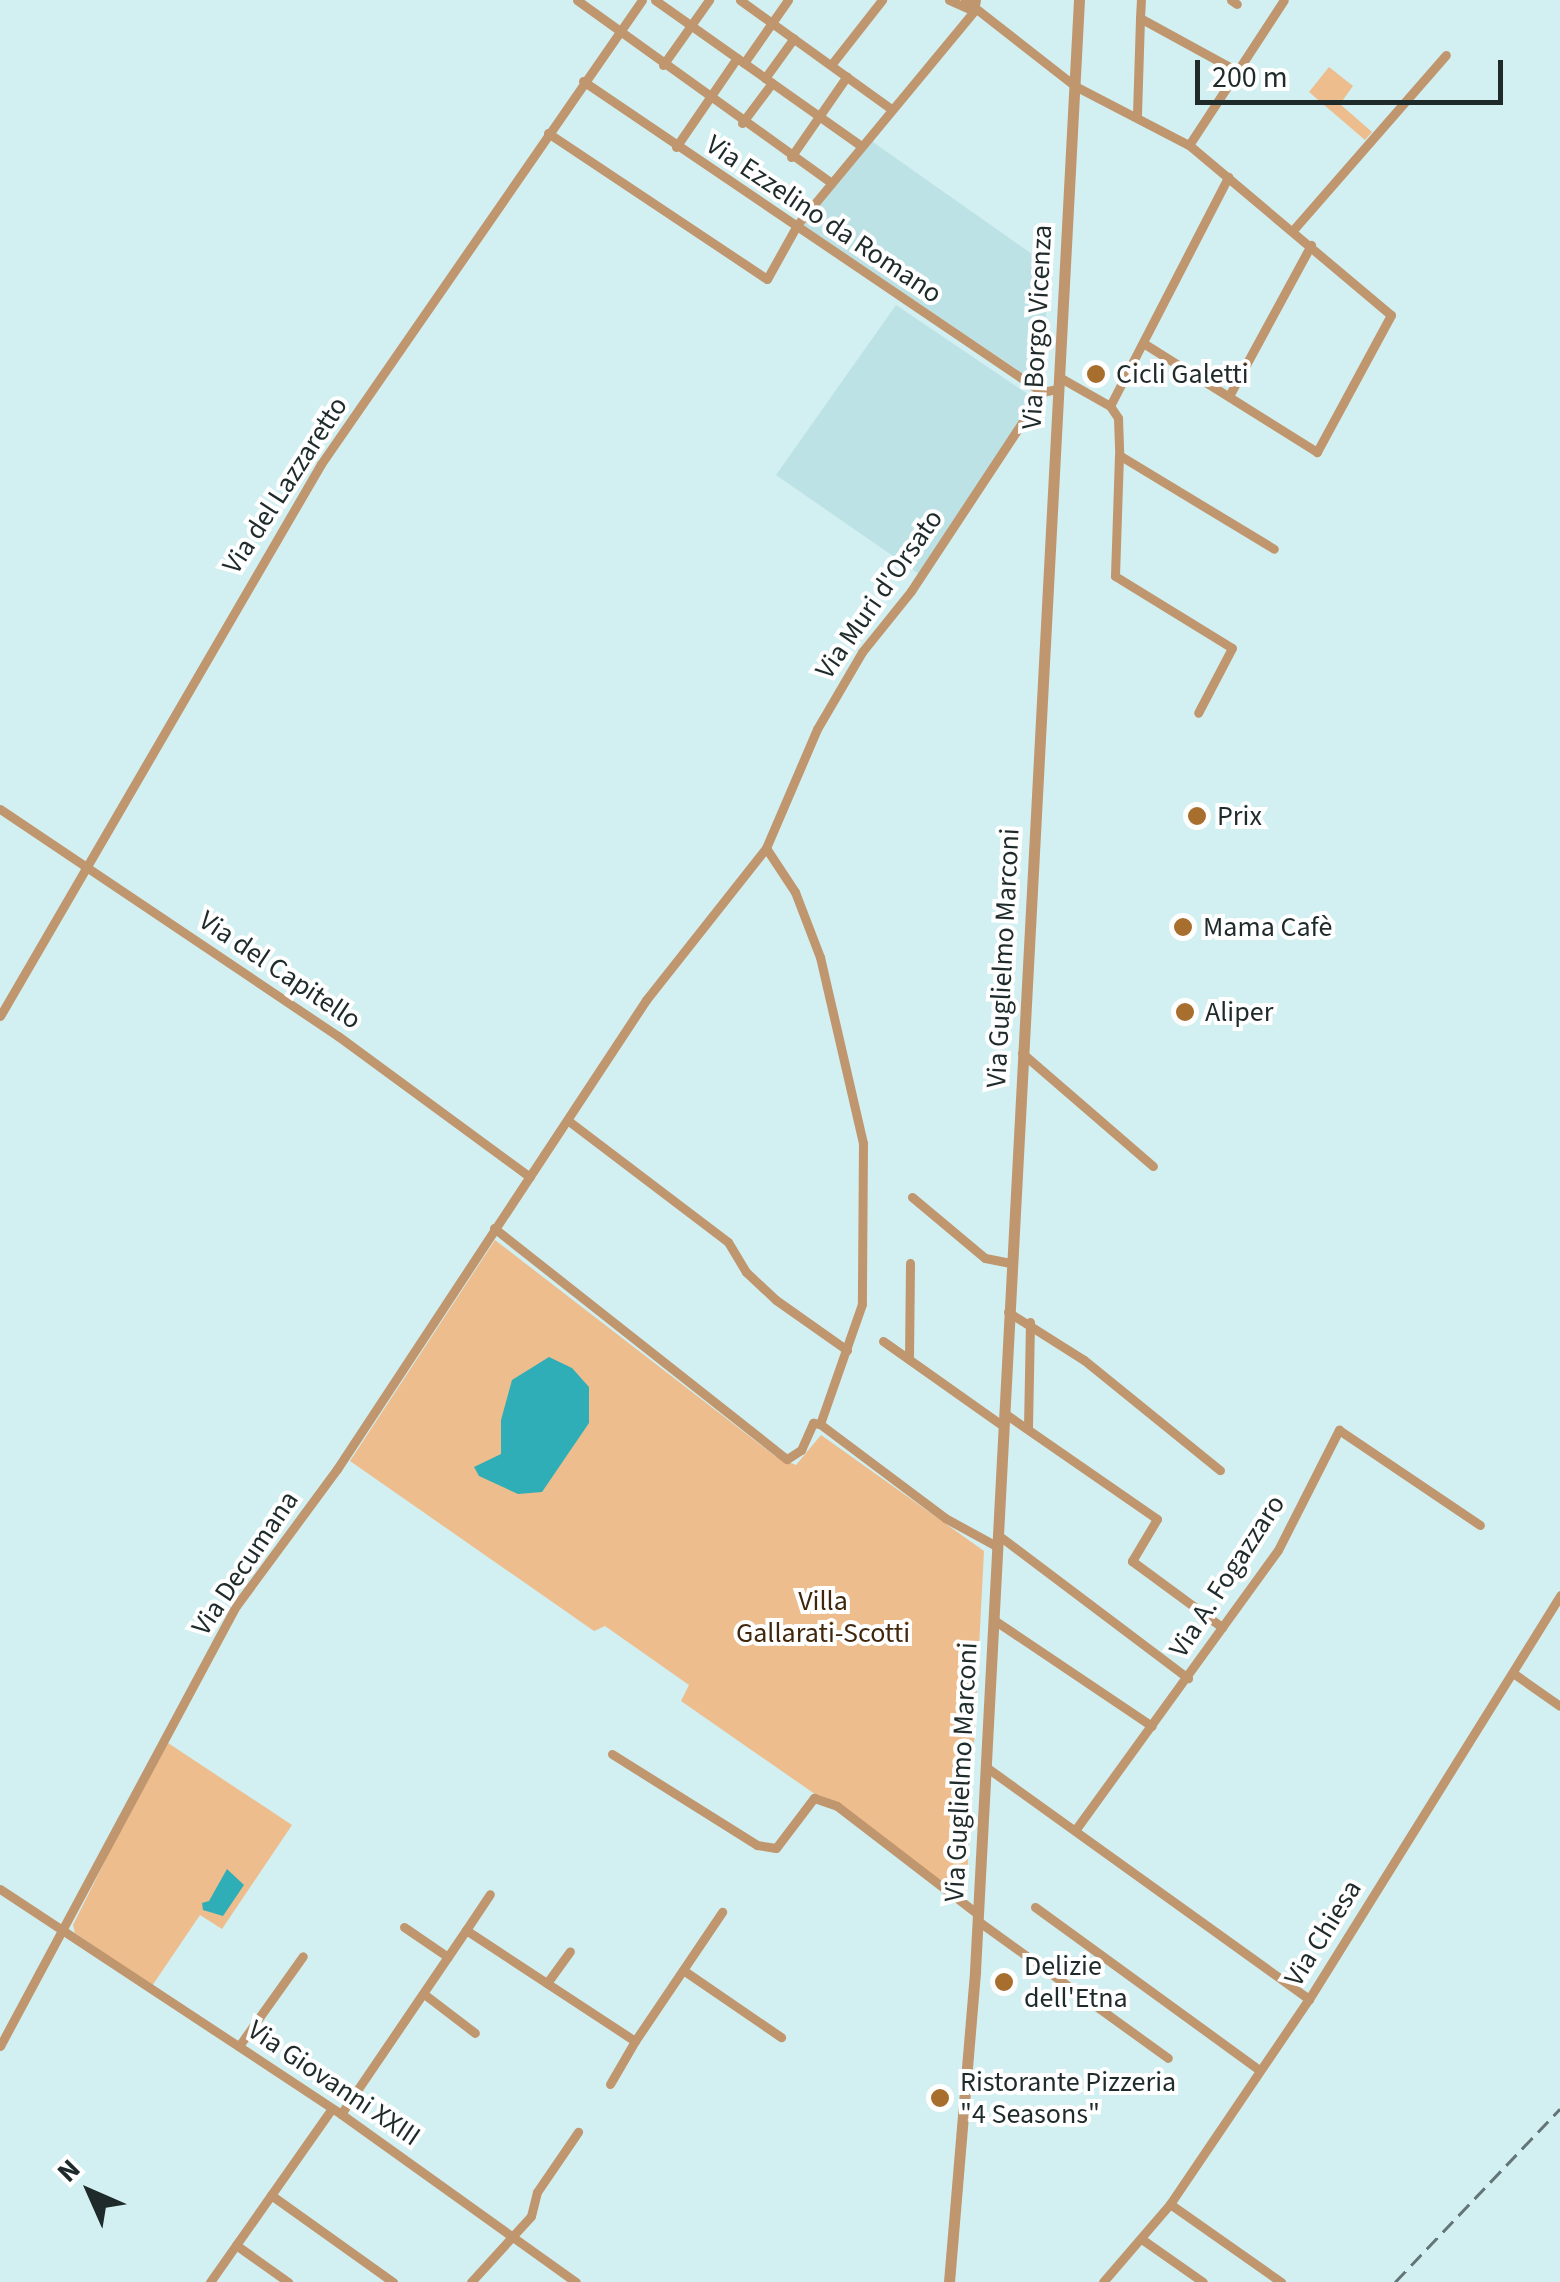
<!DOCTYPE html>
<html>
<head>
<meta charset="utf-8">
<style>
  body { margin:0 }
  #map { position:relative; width:1560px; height:2282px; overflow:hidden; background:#d2eff1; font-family:"Source Sans 3",sans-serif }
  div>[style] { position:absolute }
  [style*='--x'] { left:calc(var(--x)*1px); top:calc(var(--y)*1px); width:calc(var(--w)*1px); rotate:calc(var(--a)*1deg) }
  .built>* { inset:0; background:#bde2e5 }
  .green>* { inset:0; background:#edbd8d }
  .water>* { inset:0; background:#2faeb7 }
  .minor>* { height:9px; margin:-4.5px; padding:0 4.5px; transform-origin:4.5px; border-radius:4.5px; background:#c0966e }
  .tertiary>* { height:11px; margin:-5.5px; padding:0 5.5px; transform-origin:5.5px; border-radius:5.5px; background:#c0966e }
  .rail>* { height:2.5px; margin-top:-1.25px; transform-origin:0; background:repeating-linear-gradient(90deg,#637576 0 15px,transparent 0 23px) }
  .dots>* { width:28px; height:28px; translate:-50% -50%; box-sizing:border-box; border:5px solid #fff; border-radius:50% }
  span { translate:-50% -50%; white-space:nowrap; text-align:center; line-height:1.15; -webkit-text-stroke:8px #fff; paint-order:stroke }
  .street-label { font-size:28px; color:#1f2a2b }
  .poi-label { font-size:28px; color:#1f2a2b }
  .left { translate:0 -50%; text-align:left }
  .park-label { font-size:28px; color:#40270c }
  .north { position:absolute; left:40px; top:2142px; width:100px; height:100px; -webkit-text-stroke:8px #fff; paint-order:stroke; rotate:315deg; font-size:28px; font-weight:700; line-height:40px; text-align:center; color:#1f2a2b }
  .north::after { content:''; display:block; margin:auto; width:35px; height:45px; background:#1f2a2b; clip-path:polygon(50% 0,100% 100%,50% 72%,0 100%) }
  .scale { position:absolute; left:1195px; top:60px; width:308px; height:45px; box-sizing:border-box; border:5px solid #1f2a2b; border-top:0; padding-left:12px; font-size:30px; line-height:35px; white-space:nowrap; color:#1f2a2b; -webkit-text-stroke:8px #fff; paint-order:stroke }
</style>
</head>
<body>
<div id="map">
  <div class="built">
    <div style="clip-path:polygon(870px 140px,1049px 266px,1044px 345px,1024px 374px,803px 226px)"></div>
    <div style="clip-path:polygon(896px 305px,1029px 395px,1029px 406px,919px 574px,776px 475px)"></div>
  </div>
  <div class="green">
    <div style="clip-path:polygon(1329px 67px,1353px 86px,1340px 104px,1372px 132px,1365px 140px,1309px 92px)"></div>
    <div style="clip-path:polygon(495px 1240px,775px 1456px,796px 1465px,821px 1435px,984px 1551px,966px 1899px,681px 1701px,689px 1685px,605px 1626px,594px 1631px,350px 1461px)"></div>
    <div style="clip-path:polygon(165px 1741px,292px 1825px,222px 1929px,200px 1915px,152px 1986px,75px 1933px,73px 1925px)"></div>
  </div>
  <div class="water">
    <div style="clip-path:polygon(549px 1357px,572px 1368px,589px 1387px,589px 1423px,542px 1492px,518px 1494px,479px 1476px,474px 1467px,501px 1454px,501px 1420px,512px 1380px)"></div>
    <div style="clip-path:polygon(227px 1869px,244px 1885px,223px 1916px,203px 1910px,202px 1903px,209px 1901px)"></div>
  </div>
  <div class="minor">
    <div style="--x:577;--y:0;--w:312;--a:35.7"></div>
    <div style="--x:655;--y:0;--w:251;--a:35.3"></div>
    <div style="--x:740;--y:0;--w:185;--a:35.8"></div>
    <div style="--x:949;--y:0;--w:24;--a:24"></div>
    <div style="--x:965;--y:0;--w:140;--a:38"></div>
    <div style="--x:1075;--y:86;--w:128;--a:27.4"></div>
    <div style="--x:1189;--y:145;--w:264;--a:40.1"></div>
    <div style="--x:1391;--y:315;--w:156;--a:118.4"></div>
    <div style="--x:1317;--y:452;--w:205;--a:-147.9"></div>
    <div style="--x:1231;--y:0;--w:7;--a:34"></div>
    <div style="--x:1140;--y:18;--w:18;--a:-87"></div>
    <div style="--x:744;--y:63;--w:77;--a:-55.1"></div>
    <div style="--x:663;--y:65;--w:80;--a:-54.7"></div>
    <div style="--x:831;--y:65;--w:83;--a:-51.9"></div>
    <div style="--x:765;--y:78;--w:49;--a:-54.1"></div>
    <div style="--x:583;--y:81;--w:554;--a:34.12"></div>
    <div style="--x:1137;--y:114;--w:96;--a:-88.2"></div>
    <div style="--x:1140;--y:18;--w:111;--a:28.7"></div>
    <div style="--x:742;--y:123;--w:50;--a:-53.1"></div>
    <div style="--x:548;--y:133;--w:263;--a:33.7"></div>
    <div style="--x:767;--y:279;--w:62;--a:-60.9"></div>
    <div style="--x:797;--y:225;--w:278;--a:-50.4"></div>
    <div style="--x:974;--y:11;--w:11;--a:-80"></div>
    <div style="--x:1189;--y:145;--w:173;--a:-56.8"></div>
    <div style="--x:676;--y:147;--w:108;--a:-55.6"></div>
    <div style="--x:791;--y:157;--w:98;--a:-55.3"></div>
    <div style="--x:1294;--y:229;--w:231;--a:-48.9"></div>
    <div style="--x:1059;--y:377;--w:59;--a:29.6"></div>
    <div style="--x:1110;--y:406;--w:258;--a:-62.7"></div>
    <div style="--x:1229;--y:396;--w:172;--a:-61.5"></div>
    <div style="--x:1110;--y:406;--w:14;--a:56"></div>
    <div style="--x:1118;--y:418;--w:37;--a:88"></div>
    <div style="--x:1119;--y:455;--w:121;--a:91.9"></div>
    <div style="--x:1115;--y:576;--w:137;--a:31.6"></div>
    <div style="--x:1232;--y:648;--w:73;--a:117.6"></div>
    <div style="--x:1119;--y:455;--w:181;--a:31.2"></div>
    <div style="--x:0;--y:809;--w:407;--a:33.9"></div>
    <div style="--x:338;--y:1036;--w:238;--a:36.3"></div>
    <div style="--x:766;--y:848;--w:53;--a:56.6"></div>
    <div style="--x:795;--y:892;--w:70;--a:69"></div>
    <div style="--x:820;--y:957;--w:191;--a:77"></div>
    <div style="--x:863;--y:1143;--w:161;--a:90.4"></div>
    <div style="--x:862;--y:1304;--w:127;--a:109.3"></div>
    <div style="--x:0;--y:1016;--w:639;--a:-59.82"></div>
    <div style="--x:321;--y:464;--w:564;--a:-55.32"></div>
    <div style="--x:1022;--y:1053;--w:173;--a:40.8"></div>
    <div style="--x:570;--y:1122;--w:198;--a:37.2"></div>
    <div style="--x:728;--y:1242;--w:35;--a:59"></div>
    <div style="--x:746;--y:1272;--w:41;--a:43"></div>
    <div style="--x:776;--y:1300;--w:87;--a:35.2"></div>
    <div style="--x:912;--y:1197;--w:95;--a:39.9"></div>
    <div style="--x:985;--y:1258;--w:26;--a:11"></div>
    <div style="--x:494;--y:1228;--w:373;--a:38.3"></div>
    <div style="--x:787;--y:1459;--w:17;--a:-33"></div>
    <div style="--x:801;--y:1450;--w:30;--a:-66"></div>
    <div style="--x:813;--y:1423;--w:7;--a:8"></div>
    <div style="--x:820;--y:1424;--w:156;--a:36.9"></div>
    <div style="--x:945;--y:1518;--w:60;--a:28.7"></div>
    <div style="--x:1008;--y:1312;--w:90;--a:32.3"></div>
    <div style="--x:1084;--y:1360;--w:175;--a:39"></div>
    <div style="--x:883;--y:1341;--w:147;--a:35.3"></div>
    <div style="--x:909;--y:1359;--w:96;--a:-89.4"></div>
    <div style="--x:1004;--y:1413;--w:186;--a:34.7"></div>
    <div style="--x:1157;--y:1519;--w:49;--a:120.8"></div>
    <div style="--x:1132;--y:1561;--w:112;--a:36.3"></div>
    <div style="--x:1028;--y:1427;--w:105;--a:-88.9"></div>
    <div style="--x:998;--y:1535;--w:238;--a:37"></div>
    <div style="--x:994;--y:1620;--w:190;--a:33.9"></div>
    <div style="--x:1513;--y:1673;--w:57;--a:35.1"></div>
    <div style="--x:612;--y:1754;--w:171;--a:32.1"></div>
    <div style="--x:757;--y:1845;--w:19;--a:9"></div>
    <div style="--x:776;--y:1848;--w:63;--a:-52.8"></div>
    <div style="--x:814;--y:1798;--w:24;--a:19"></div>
    <div style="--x:837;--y:1806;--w:178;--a:37.5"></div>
    <div style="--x:986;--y:1767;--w:398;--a:35.7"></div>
    <div style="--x:1076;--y:1829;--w:344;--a:-54.1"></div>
    <div style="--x:1278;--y:1550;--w:135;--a:-63.1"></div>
    <div style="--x:1339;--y:1430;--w:170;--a:34"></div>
    <div style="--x:0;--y:1889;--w:409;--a:33.4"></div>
    <div style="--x:341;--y:2114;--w:289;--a:35.6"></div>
    <div style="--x:1035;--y:1907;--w:277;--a:36"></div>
    <div style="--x:978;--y:1921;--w:234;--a:35.8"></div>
    <div style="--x:404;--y:1927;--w:53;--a:34.3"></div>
    <div style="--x:466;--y:1930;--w:43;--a:-56.3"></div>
    <div style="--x:683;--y:1970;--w:119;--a:34.4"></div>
    <div style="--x:547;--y:1983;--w:39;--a:-54"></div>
    <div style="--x:424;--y:1994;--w:64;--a:37.4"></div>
    <div style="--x:0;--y:2046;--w:499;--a:-61.8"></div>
    <div style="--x:236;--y:1606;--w:170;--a:-53.6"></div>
    <div style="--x:337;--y:1469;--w:562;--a:-56.62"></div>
    <div style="--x:646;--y:1000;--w:194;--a:-51.7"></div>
    <div style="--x:766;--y:848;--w:129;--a:-66.8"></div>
    <div style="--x:817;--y:729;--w:89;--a:-59.7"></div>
    <div style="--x:862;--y:652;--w:78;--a:-51.2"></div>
    <div style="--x:911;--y:591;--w:238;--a:-56.6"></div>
    <div style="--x:1042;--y:392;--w:16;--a:-11"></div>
    <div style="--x:239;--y:2046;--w:110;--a:-54.6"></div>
    <div style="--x:610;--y:2084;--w:50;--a:-59.8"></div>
    <div style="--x:341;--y:2114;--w:222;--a:-55.8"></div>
    <div style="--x:466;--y:1930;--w:202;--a:33.3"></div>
    <div style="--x:635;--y:2041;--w:156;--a:-56"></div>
    <div style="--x:271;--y:2195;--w:150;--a:35.5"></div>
    <div style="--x:1170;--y:2204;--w:136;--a:35.1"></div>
    <div style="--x:1143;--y:2240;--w:73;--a:35"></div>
    <div style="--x:236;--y:2245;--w:64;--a:35.4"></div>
    <div style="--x:210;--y:2282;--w:210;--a:-54.9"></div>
    <div style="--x:471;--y:2282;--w:89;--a:-47.7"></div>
    <div style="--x:531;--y:2216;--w:25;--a:-76"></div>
    <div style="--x:537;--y:2192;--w:73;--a:-55.7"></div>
    <div style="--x:1103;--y:2282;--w:103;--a:-49.3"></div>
    <div style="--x:1170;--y:2204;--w:248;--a:-55.9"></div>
    <div style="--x:1309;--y:1999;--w:476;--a:-58.1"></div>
  </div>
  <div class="tertiary">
    <div style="--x:949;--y:2282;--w:312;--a:-85.2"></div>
    <div style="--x:975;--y:1971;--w:1974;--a:-86.98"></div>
  </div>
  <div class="rail">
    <div style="--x:1395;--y:2282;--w:239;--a:-46.4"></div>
  </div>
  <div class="dots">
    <div style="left:1096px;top:374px;background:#a86e2e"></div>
    <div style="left:1197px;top:816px;background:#a86e2e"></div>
    <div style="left:1183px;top:927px;background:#a86e2e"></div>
    <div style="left:1185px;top:1012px;background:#a86e2e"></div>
    <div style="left:1004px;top:1982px;background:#a86e2e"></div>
    <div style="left:940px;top:2098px;background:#a86e2e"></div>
  </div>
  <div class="street-label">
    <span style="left:824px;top:219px;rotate:34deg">Via Ezzelino da Romano</span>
    <span style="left:1037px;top:327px;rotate:-87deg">Via Borgo Vicenza</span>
    <span style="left:285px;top:485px;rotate:-57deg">Via del Lazzaretto</span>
    <span style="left:879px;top:594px;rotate:-55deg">Via Muri d'Orsato</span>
    <span style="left:1003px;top:958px;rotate:-87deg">Via Guglielmo Marconi</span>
    <span style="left:280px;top:970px;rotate:34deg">Via del Capitello</span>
    <span style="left:245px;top:1563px;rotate:-56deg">Via Decumana</span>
    <span style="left:1227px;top:1576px;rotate:-57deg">Via A. Fogazzaro</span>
    <span style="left:961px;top:1772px;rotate:-87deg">Via Guglielmo Marconi</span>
    <span style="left:1323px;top:1933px;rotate:-58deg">Via Chiesa</span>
    <span style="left:334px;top:2083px;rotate:34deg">Via Giovanni XXIII</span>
  </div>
  <div class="poi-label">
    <span class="left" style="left:1116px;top:374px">Cicli Galetti</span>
    <span class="left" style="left:1217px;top:816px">Prix</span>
    <span class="left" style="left:1203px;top:927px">Mama Cafè</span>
    <span class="left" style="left:1205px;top:1012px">Aliper</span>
    <span class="left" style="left:1024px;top:1982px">Delizie<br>dell'Etna</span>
    <span class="left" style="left:960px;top:2098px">Ristorante Pizzeria<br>"4 Seasons"</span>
  </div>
  <div class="park-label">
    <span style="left:823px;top:1617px">Villa<br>Gallarati-Scotti</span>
  </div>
  <div class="north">N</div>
  <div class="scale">200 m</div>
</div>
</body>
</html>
